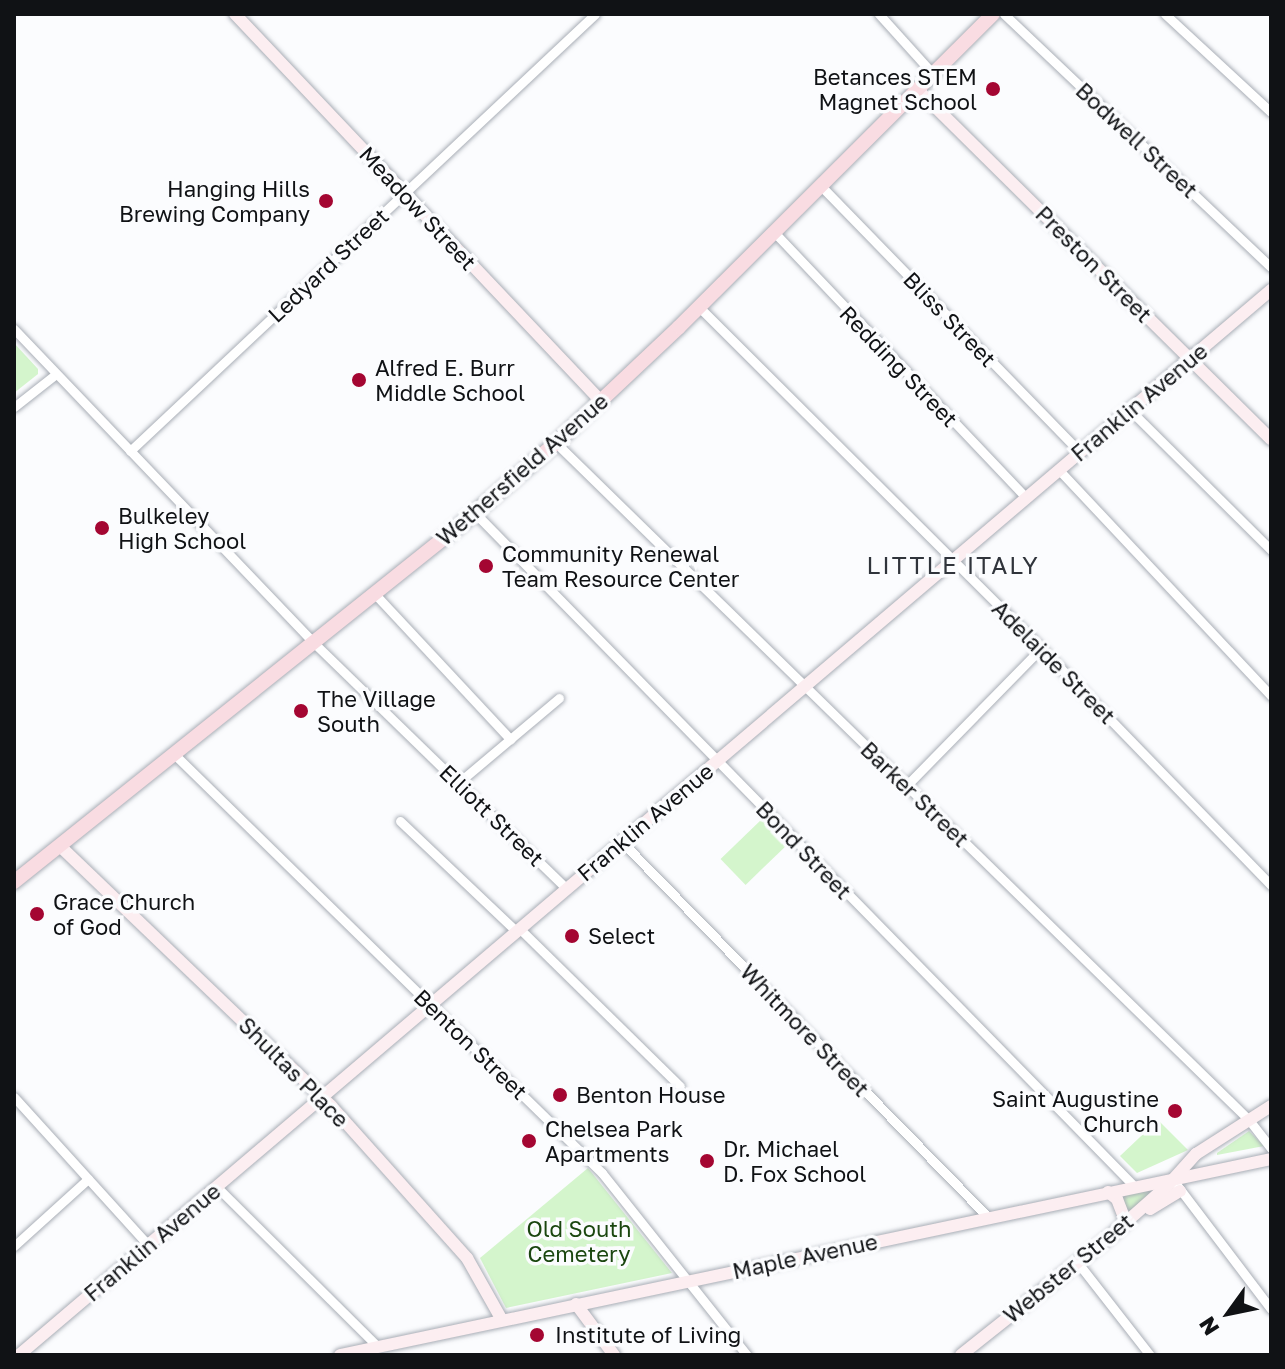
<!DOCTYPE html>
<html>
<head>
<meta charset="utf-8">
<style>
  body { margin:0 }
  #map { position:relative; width:1285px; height:1369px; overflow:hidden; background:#fbfcfe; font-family:"Golos Text",sans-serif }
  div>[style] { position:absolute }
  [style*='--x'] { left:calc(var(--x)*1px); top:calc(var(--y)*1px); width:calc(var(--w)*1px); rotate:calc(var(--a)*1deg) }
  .green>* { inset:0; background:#d4f5cc; transform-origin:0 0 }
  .roads { filter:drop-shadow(0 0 2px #a9aeb6) drop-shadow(0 0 2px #a9aeb6) }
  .street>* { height:9px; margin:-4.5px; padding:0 4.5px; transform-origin:4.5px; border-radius:4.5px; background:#fff }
  .secondary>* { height:12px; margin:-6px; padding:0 6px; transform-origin:6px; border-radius:6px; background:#fceef1 }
  .primary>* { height:14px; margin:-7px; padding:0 7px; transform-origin:7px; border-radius:7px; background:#f9dce2 }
  .dots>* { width:22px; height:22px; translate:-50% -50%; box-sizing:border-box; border:4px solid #fbfcfe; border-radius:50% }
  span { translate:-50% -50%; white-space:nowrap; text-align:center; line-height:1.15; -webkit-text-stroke:7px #fbfcfe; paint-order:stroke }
  .poi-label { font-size:22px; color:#101215 }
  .right { translate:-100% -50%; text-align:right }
  .left { translate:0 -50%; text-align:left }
  .street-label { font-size:22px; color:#101215 }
  .park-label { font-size:22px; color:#1a460f }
  .neighbourhood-label { font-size:24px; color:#30343b; letter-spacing:2px }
  .frame { position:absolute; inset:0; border:16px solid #101215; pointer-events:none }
  .north { position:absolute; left:1189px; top:1273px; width:80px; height:80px; -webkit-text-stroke:6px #fbfcfe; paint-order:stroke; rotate:237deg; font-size:22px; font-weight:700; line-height:32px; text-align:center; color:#101215 }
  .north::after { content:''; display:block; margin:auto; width:28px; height:36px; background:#101215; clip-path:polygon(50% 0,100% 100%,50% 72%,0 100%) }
</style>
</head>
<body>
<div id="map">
  <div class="green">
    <div style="clip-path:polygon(14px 343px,38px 369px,38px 374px,14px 393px)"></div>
    <div style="left:763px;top:818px;width:36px;height:59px;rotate:46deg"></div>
    <div style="clip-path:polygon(1158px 1120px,1188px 1150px,1137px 1173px,1120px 1156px)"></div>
    <div style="clip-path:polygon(1249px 1131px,1264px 1146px,1217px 1155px,1217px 1153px)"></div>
    <div style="clip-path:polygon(588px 1168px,672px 1273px,506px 1308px,480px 1258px)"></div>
    <div style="clip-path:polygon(1155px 1189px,1129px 1212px,1120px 1196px)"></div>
  </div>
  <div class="roads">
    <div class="street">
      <div style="--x:879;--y:14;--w:81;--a:48"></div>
      <div style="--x:1004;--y:14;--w:368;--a:43.5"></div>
      <div style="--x:1165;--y:14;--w:144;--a:42.8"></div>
      <div style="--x:821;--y:186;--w:371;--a:45.8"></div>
      <div style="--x:774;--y:232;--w:366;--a:46.5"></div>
      <div style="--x:699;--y:307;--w:483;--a:44.9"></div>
      <div style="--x:1041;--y:648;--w:330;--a:45.9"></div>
      <div style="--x:14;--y:329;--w:433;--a:46.3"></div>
      <div style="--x:313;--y:642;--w:354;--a:44.2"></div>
      <div style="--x:14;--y:407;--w:53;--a:-38.2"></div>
      <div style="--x:1130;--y:410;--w:199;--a:44.8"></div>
      <div style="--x:556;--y:443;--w:969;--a:44.33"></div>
      <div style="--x:1249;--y:1120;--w:36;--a:52"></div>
      <div style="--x:130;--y:451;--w:638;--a:-43.22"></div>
      <div style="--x:1059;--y:470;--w:310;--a:46.8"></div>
      <div style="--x:475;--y:513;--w:942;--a:45.6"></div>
      <div style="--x:374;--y:593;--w:200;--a:47"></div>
      <div style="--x:174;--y:754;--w:599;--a:44.39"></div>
      <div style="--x:602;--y:1173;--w:233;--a:51.5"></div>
      <div style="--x:458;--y:783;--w:132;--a:-40.1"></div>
      <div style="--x:907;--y:785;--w:192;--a:-45.6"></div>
      <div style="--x:400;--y:821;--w:161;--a:43.5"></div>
      <div style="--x:622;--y:842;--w:524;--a:45.7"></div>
      <div style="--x:520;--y:929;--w:224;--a:44.5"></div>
      <div style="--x:14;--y:1097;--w:200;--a:47.8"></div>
      <div style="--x:1173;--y:1180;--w:162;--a:52.8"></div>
      <div style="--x:217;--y:1187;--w:227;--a:44.8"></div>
      <div style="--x:14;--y:1246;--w:100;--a:-42.2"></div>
      <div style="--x:1078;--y:1263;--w:117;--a:52"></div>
    </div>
    <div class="secondary">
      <div style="--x:235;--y:14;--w:533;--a:46.6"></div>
      <div style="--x:917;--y:89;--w:498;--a:44.7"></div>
      <div style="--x:60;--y:846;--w:376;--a:43.8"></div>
      <div style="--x:331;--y:1106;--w:204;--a:48.2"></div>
      <div style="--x:467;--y:1258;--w:71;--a:60.6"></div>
      <div style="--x:1108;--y:1192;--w:11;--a:38"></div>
      <div style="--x:1117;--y:1199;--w:25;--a:69"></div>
      <div style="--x:1150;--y:1209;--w:35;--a:-31"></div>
      <div style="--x:576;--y:1304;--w:64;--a:53.3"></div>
      <div style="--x:19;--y:1355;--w:1644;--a:-40.39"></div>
      <div style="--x:340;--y:1355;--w:951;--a:-11.89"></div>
      <div style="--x:961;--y:1355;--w:186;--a:-38.5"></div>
      <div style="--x:1107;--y:1239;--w:81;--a:-41.5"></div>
      <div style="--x:1168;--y:1185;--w:42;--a:-47.9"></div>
      <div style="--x:1196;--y:1154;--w:89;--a:-32.6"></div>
    </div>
    <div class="primary">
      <div style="--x:14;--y:882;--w:576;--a:-38.66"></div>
      <div style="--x:464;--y:522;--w:121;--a:-40.7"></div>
      <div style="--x:556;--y:443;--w:169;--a:-43.3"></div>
      <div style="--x:679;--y:327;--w:443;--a:-44.9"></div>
    </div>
  </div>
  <div class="dots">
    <div style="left:993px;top:89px;background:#a40632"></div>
    <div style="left:326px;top:201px;background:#a40632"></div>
    <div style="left:359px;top:380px;background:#a40632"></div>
    <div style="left:102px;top:528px;background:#a40632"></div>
    <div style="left:486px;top:566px;background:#a40632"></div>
    <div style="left:301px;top:711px;background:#a40632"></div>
    <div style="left:37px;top:914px;background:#a40632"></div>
    <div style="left:572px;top:936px;background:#a40632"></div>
    <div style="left:560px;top:1095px;background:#a40632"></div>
    <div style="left:1175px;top:1111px;background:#a40632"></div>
    <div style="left:529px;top:1141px;background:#a40632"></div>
    <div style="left:707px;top:1161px;background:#a40632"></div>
    <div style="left:537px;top:1335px;background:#a40632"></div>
  </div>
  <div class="poi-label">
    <span class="right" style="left:977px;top:89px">Betances STEM<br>Magnet School</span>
    <span class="right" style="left:310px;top:201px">Hanging Hills<br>Brewing Company</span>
    <span class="left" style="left:375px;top:380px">Alfred E. Burr<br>Middle School</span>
    <span class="left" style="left:118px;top:528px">Bulkeley<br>High School</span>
    <span class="left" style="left:502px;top:566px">Community Renewal<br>Team Resource Center</span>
    <span class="left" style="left:317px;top:711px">The Village<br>South</span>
    <span class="left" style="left:53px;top:914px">Grace Church<br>of God</span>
    <span class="left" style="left:588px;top:936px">Select</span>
    <span class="left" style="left:576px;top:1095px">Benton House</span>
    <span class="right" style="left:1159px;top:1111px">Saint Augustine<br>Church</span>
    <span class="left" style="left:545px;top:1141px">Chelsea Park<br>Apartments</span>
    <span class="left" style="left:723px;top:1161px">Dr. Michael<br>D. Fox School</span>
    <span class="left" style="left:555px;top:1335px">Institute of Living</span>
  </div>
  <div class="street-label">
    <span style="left:1137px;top:140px;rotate:43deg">Bodwell Street</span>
    <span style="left:418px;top:208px;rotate:47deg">Meadow Street</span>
    <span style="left:1094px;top:264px;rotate:45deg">Preston Street</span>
    <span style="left:328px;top:265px;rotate:-43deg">Ledyard Street</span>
    <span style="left:950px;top:319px;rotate:46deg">Bliss Street</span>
    <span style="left:899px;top:366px;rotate:46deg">Redding Street</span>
    <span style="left:1139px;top:402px;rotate:-40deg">Franklin Avenue</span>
    <span style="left:522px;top:469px;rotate:-41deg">Wethersfield Avenue</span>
    <span style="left:1054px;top:662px;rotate:45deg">Adelaide Street</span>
    <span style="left:915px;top:794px;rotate:44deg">Barker Street</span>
    <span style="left:492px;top:815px;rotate:44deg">Elliott Street</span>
    <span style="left:645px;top:822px;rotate:-40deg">Franklin Avenue</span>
    <span style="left:804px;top:850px;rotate:46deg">Bond Street</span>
    <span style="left:805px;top:1030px;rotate:46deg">Whitmore Street</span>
    <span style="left:471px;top:1044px;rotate:44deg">Benton Street</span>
    <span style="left:294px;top:1072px;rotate:45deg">Shultas Place</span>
    <span style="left:152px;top:1242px;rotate:-40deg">Franklin Avenue</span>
    <span style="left:805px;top:1256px;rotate:-12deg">Maple Avenue</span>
    <span style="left:1068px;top:1268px;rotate:-39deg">Webster Street</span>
  </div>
  <div class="park-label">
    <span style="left:579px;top:1241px">Old South<br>Cemetery</span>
  </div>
  <div class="neighbourhood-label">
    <span style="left:953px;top:565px">LITTLE ITALY</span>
  </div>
  <div class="frame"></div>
  <div class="north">N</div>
</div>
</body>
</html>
